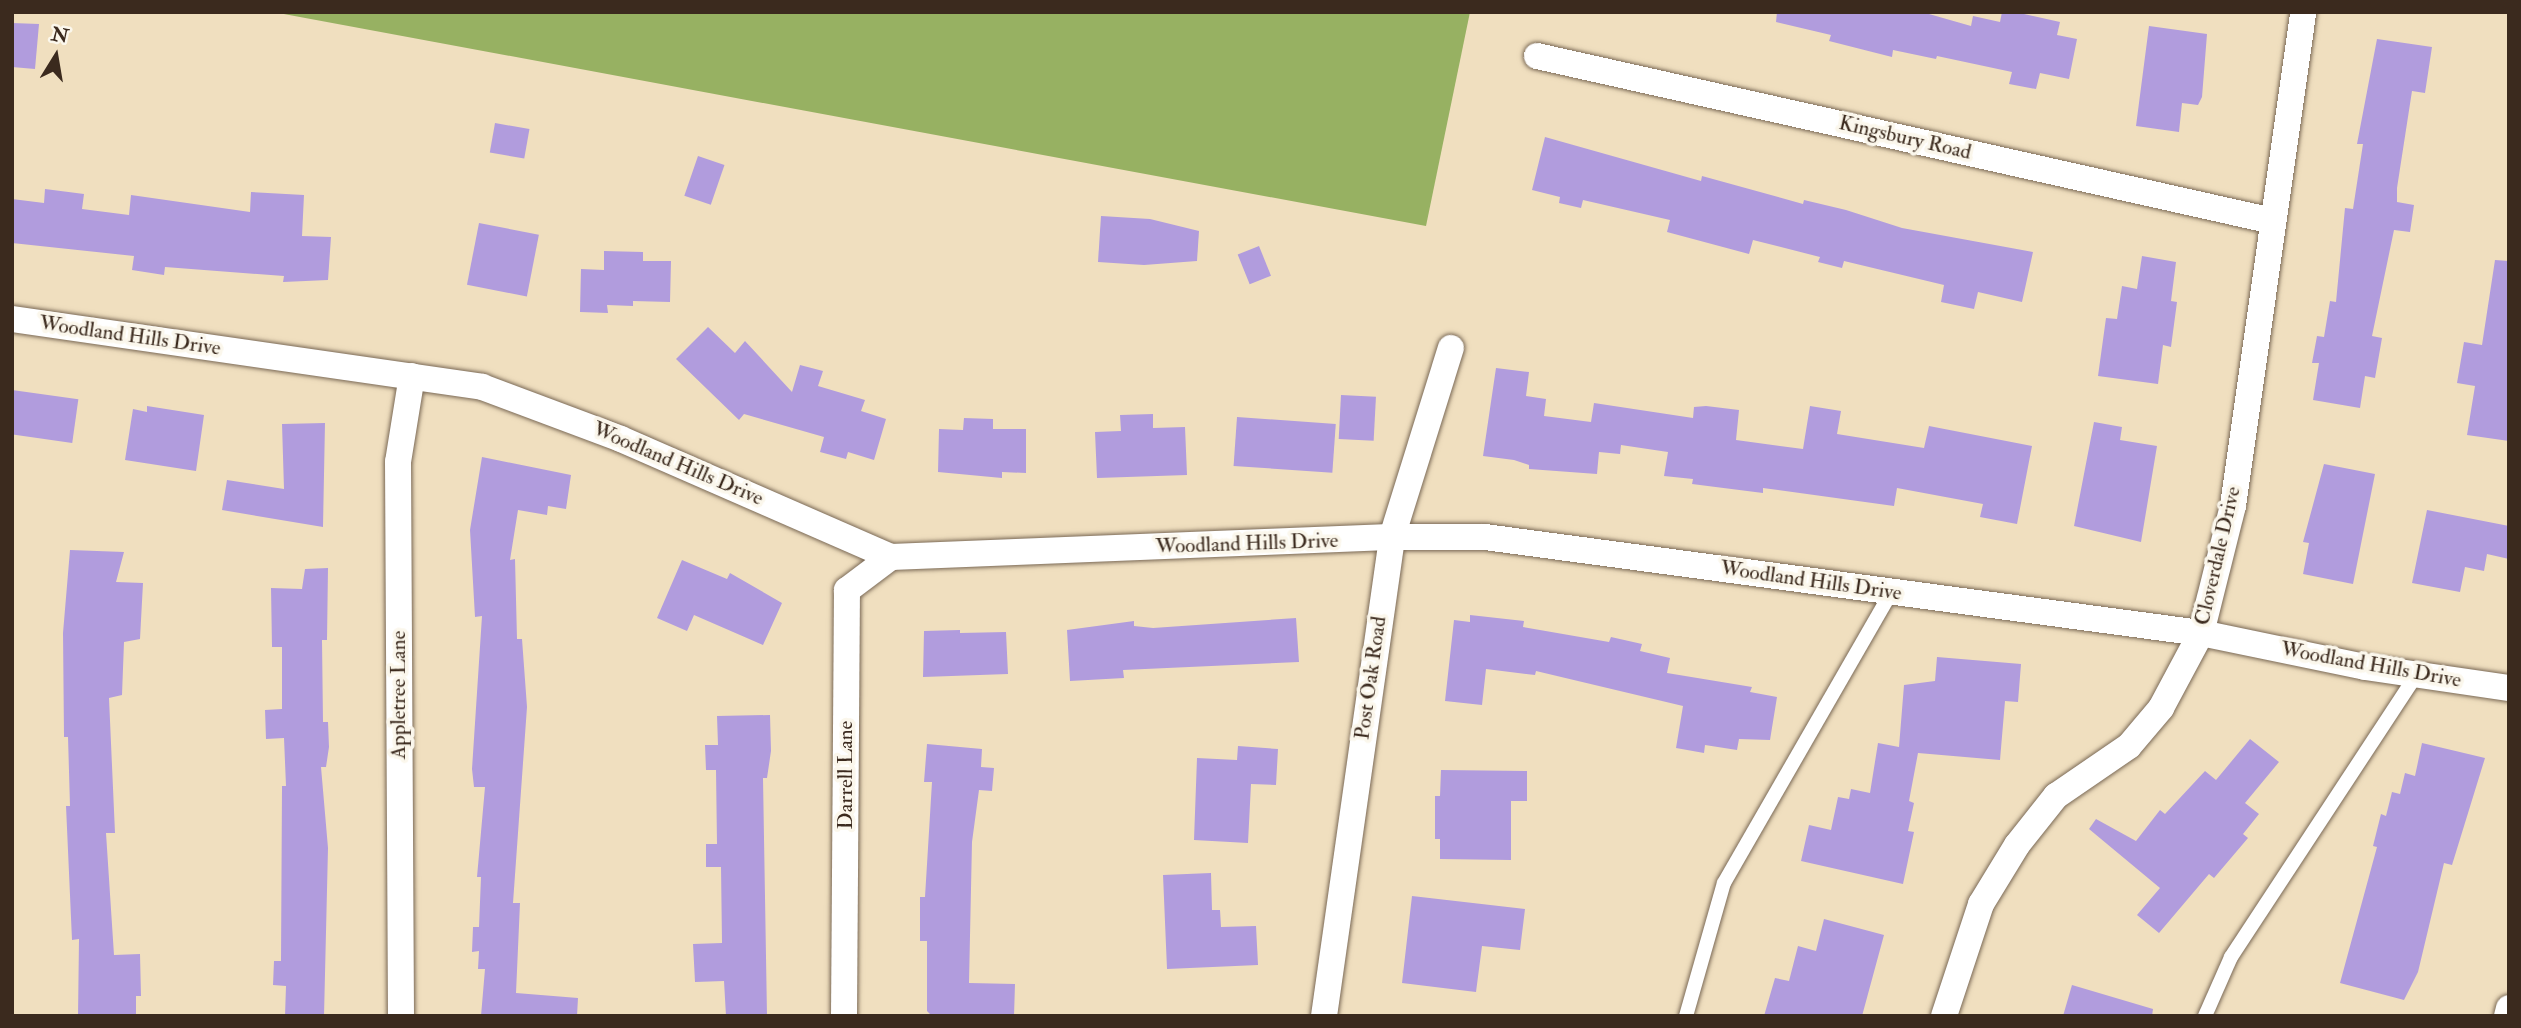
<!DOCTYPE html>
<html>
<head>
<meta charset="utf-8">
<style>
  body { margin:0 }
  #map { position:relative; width:2521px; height:1028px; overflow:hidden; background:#f0dfbf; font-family:"IM FELL Double Pica",serif }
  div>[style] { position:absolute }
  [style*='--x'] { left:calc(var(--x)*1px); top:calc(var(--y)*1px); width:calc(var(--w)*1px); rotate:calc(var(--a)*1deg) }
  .forest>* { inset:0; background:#97b162 }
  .building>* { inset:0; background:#b19cdd; transform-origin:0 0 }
  .roads { filter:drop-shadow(0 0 2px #7a6956) drop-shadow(0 0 2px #7a6956) }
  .service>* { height:14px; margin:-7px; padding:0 7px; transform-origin:7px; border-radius:7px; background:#fff }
  .minor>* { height:26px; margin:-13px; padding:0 13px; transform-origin:13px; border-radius:13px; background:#fff }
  span { translate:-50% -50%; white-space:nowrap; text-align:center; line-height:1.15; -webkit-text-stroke:7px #fbf7ec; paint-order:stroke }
  .street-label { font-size:21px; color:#3b2a1e }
  .frame { position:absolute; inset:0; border:14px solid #3b2a1e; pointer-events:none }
  .north { position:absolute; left:21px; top:21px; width:70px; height:70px; -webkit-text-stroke:5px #fbf7ec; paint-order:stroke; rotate:11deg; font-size:19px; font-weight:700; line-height:28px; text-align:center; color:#3b2a1e }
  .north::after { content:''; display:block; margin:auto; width:24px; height:32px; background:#3b2a1e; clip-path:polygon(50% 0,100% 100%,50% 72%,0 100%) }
</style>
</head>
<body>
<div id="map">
  <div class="forest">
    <div style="clip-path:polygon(273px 12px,1470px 12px,1426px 226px)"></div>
  </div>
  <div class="building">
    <div style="clip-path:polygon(1777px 12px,1922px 12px,1971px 26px,1973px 16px,2000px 22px,2002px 12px,2015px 12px,2060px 22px,2057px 35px,2077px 39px,2069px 79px,2040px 73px,2036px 89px,2009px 84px,2012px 72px,1937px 56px,1936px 59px,1893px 50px,1892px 57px,1829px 41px,1831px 35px,1776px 22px)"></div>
    <div style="clip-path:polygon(12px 23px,39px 24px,35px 69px,12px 67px)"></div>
    <div style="clip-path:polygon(2149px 26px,2207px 34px,2202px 97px,2198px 105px,2182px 103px,2179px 132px,2136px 126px)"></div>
    <div style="clip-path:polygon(2377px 39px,2432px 47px,2425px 93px,2412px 91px,2397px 188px,2397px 202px,2414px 205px,2410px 232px,2394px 230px,2372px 336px,2382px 338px,2375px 378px,2365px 376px,2360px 408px,2313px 400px,2319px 363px,2312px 363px,2317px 336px,2324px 337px,2330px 301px,2336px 302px,2345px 208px,2353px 209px,2363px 144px,2357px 144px)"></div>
    <div style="left:495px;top:123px;width:35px;height:30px;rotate:10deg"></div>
    <div style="clip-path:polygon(1545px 137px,1701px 181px,1702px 176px,1803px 204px,1804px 200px,1846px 210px,1902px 228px,2033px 252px,2022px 302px,1978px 292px,1974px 309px,1941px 302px,1944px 285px,1844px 261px,1842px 268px,1818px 262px,1820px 257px,1753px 240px,1749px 254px,1667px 232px,1670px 220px,1583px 200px,1581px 208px,1559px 203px,1560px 197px,1532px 190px)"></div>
    <div style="left:698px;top:156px;width:28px;height:42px;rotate:19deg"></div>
    <div style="clip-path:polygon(45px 189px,84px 194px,82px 209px,129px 215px,131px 195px,250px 212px,251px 192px,304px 195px,302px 236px,331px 237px,328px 280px,283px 282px,284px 276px,165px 267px,164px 275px,132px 270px,134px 256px,12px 243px,12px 199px,44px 203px)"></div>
    <div style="clip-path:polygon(1101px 216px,1150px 219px,1199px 231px,1197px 261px,1144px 265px,1098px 262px)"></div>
    <div style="left:479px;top:223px;width:61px;height:63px;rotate:11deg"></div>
    <div style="left:1259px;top:246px;width:32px;height:23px;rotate:68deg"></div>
    <div style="clip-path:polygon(604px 251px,643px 252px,643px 261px,671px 261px,670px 302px,633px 301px,633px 306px,607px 305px,608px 313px,580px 312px,581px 269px,604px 270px)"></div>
    <div style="clip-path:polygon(2142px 256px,2176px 262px,2171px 301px,2177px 302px,2171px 347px,2163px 345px,2158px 384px,2098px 376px,2106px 318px,2117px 319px,2122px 286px,2137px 289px)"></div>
    <div style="clip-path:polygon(2495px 260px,2509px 261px,2509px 441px,2467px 435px,2475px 386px,2457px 383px,2464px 342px,2482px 345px)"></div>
    <div style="clip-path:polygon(708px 327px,735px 353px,745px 341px,792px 392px,800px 365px,823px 371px,818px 386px,865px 400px,861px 411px,886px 419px,874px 460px,848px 452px,846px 459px,820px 452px,824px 437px,744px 414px,739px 420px,676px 359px)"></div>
    <div style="clip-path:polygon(1496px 368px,1529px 372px,1526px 396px,1546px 399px,1544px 416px,1591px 422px,1594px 403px,1693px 418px,1694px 407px,1706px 406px,1739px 410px,1736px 440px,1803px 449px,1810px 406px,1841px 411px,1837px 434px,1924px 448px,1929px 426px,2032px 446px,2017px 524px,1980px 517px,1983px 504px,1897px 488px,1894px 506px,1763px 488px,1763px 493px,1692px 484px,1693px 479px,1664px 476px,1668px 452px,1621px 445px,1620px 454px,1599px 452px,1597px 474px,1529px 469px,1529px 465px,1514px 460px,1483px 456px)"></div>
    <div style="left:12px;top:390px;width:67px;height:44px;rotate:8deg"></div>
    <div style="left:1341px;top:395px;width:35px;height:44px;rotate:3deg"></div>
    <div style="clip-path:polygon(147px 406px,204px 415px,196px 471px,125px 460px,133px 409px,147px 412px)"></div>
    <div style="clip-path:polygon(1153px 414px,1153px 428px,1185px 427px,1187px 475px,1097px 478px,1095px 432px,1121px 431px,1120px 415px)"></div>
    <div style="left:1237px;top:417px;width:99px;height:49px;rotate:4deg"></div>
    <div style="clip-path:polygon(964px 418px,993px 419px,993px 429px,1026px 429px,1026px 473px,1002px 472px,1002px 478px,938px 472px,939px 429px,963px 430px)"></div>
    <div style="clip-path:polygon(2094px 422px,2122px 427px,2120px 440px,2157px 446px,2141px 542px,2074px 526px)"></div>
    <div style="clip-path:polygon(325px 423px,323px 527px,222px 510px,227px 480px,284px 489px,282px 424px)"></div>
    <div style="clip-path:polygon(482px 457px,571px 475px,566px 509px,548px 506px,547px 515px,518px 510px,510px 560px,515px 559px,517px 639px,522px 639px,527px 707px,513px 903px,520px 903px,516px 993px,578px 998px,577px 1016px,481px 1016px,485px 969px,478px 969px,479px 951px,472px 952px,473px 927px,479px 927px,481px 877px,477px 877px,485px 787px,474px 787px,472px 769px,482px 616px,475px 617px,470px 530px)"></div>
    <div style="clip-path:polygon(2324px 464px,2375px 474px,2353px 584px,2303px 574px,2309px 543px,2303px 542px)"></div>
    <div style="clip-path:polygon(2427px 510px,2509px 526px,2509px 559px,2487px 554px,2484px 571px,2465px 567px,2460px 592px,2412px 583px)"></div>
    <div style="clip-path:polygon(70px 550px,124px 552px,116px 582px,143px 583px,140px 639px,124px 642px,122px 695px,109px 698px,115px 833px,106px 833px,114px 955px,140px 954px,141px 996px,136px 996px,136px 1016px,78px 1016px,79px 939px,72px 940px,66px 806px,70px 806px,68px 737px,64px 737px,63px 633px)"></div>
    <div style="clip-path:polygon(682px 560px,727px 579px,730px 573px,782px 603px,763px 645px,694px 615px,687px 631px,657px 618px)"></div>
    <div style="clip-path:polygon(328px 568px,327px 640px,322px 640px,323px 722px,328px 722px,329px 747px,326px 767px,321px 767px,328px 848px,324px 1016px,285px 1016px,286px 986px,273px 985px,274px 961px,281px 961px,282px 786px,286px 786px,284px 738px,266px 739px,265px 710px,282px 709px,282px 647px,272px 647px,271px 588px,302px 589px,305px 569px)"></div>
    <div style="clip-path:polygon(1470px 615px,1524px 621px,1523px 627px,1609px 642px,1611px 637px,1642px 644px,1640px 651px,1670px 658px,1667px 673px,1752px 687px,1750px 692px,1777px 697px,1770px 740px,1739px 739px,1737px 750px,1705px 745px,1704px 753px,1676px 748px,1683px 706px,1536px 671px,1535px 675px,1486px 669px,1482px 705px,1445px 701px,1454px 620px,1470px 622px)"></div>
    <div style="clip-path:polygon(1296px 618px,1299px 662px,1123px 670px,1124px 678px,1070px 681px,1067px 630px,1134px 621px,1134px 626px,1153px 628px)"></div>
    <div style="clip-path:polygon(960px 630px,960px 633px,1006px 632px,1008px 674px,923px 677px,924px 631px)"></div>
    <div style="clip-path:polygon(1937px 657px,2021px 664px,2018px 702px,2005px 701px,2000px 760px,1918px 753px,1909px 801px,1914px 803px,1908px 831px,1914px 832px,1903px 884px,1801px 861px,1809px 825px,1831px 830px,1838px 797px,1849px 799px,1851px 789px,1870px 793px,1878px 743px,1899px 747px,1904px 685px,1935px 681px)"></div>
    <div style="clip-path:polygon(770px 715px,771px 751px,767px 778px,763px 778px,767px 1016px,726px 1016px,724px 981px,695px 982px,693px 944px,722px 943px,721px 867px,706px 867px,706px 844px,717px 844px,716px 770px,706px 770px,705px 745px,718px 745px,717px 716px)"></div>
    <div style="clip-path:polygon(2250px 739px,2279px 762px,2245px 803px,2259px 814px,2243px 834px,2248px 838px,2214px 878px,2209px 874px,2159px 933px,2137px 915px,2160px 888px,2089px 829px,2096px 819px,2136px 841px,2160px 810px,2165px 814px,2205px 771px,2216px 780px)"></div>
    <div style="clip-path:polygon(2422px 743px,2485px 758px,2452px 865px,2444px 863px,2418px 972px,2404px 1000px,2340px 983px,2377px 847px,2373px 846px,2381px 814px,2386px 816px,2392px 792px,2400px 794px,2405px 773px,2415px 776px)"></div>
    <div style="clip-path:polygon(927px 744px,982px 749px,981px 767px,994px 768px,992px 791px,979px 790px,972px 842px,969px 983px,1015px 984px,1014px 1016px,932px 1016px,927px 1011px,927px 941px,920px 941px,920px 897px,925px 897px,932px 782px,924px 782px)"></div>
    <div style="clip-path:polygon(1238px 746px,1278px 749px,1276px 785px,1251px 784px,1248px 843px,1194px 840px,1197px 758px,1237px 760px)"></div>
    <div style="clip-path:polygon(1441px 770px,1527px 771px,1527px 801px,1511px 801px,1511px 860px,1440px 859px,1440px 839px,1435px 839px,1435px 796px,1440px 796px)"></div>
    <div style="clip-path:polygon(1211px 873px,1212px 910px,1220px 910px,1221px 927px,1256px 926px,1258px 965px,1167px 969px,1163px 875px)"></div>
    <div style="clip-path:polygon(1412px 896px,1525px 909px,1520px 950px,1482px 946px,1476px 992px,1402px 983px)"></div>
    <div style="clip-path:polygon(1824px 919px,1884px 935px,1862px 1016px,1764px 1016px,1775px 978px,1789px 981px,1798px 946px,1816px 951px)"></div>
    <div style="clip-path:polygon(2072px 985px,2153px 1009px,2152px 1016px,2063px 1016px)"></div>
  </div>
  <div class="roads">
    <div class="service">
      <div style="--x:1686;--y:1016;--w:138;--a:-74.1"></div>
      <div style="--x:1724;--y:883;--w:336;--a:-60.1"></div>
      <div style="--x:2205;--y:1016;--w:64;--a:-66.2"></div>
      <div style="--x:2231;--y:957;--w:339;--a:-56.7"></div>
    </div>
    <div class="minor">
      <div style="--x:1537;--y:56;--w:754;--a:12.64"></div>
      <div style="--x:12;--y:319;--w:475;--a:8.2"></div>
      <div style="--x:482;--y:387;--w:148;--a:20.5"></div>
      <div style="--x:621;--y:439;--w:295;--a:23.6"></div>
      <div style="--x:891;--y:557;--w:501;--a:-2.29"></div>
      <div style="--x:1392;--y:537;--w:93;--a:0"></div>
      <div style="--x:1485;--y:537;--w:722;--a:7.64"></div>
      <div style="--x:2201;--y:633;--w:167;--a:11.7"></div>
      <div style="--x:2365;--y:667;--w:146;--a:8.3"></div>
      <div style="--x:401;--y:1016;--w:554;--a:-90.31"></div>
      <div style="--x:398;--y:462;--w:87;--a:-80.8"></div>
      <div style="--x:844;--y:1016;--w:426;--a:-89.6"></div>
      <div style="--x:847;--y:590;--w:55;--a:-36.9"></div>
      <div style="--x:1324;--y:1016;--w:484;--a:-81.9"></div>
      <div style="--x:1392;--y:537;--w:198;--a:-72.7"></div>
      <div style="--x:1944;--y:1016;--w:118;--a:-71.7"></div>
      <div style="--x:1981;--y:904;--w:69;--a:-58.6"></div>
      <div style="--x:2017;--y:845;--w:63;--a:-51.5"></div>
      <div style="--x:2056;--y:796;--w:88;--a:-34.4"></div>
      <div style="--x:2129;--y:746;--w:50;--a:-49.9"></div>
      <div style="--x:2161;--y:708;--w:85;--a:-61.9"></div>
      <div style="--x:2201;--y:633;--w:131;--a:-75.9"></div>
      <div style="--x:2233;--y:506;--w:499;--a:-81.9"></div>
      <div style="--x:2507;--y:1016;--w:8;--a:-76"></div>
    </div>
  </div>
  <div class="street-label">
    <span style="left:1905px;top:138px;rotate:13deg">Kingsbury Road</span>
    <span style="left:130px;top:336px;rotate:8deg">Woodland Hills Drive</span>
    <span style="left:678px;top:464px;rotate:23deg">Woodland Hills Drive</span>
    <span style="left:1247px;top:544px;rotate:-2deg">Woodland Hills Drive</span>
    <span style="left:2218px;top:556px;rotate:-77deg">Cloverdale Drive</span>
    <span style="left:1811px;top:581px;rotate:8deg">Woodland Hills Drive</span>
    <span style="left:2371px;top:665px;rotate:10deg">Woodland Hills Drive</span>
    <span style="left:1371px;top:678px;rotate:-82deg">Post Oak Road</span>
    <span style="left:399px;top:695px;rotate:-90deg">Appletree Lane</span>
    <span style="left:846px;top:775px;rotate:-90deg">Darrell Lane</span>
  </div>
  <div class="frame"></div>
  <div class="north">N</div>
</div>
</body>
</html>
